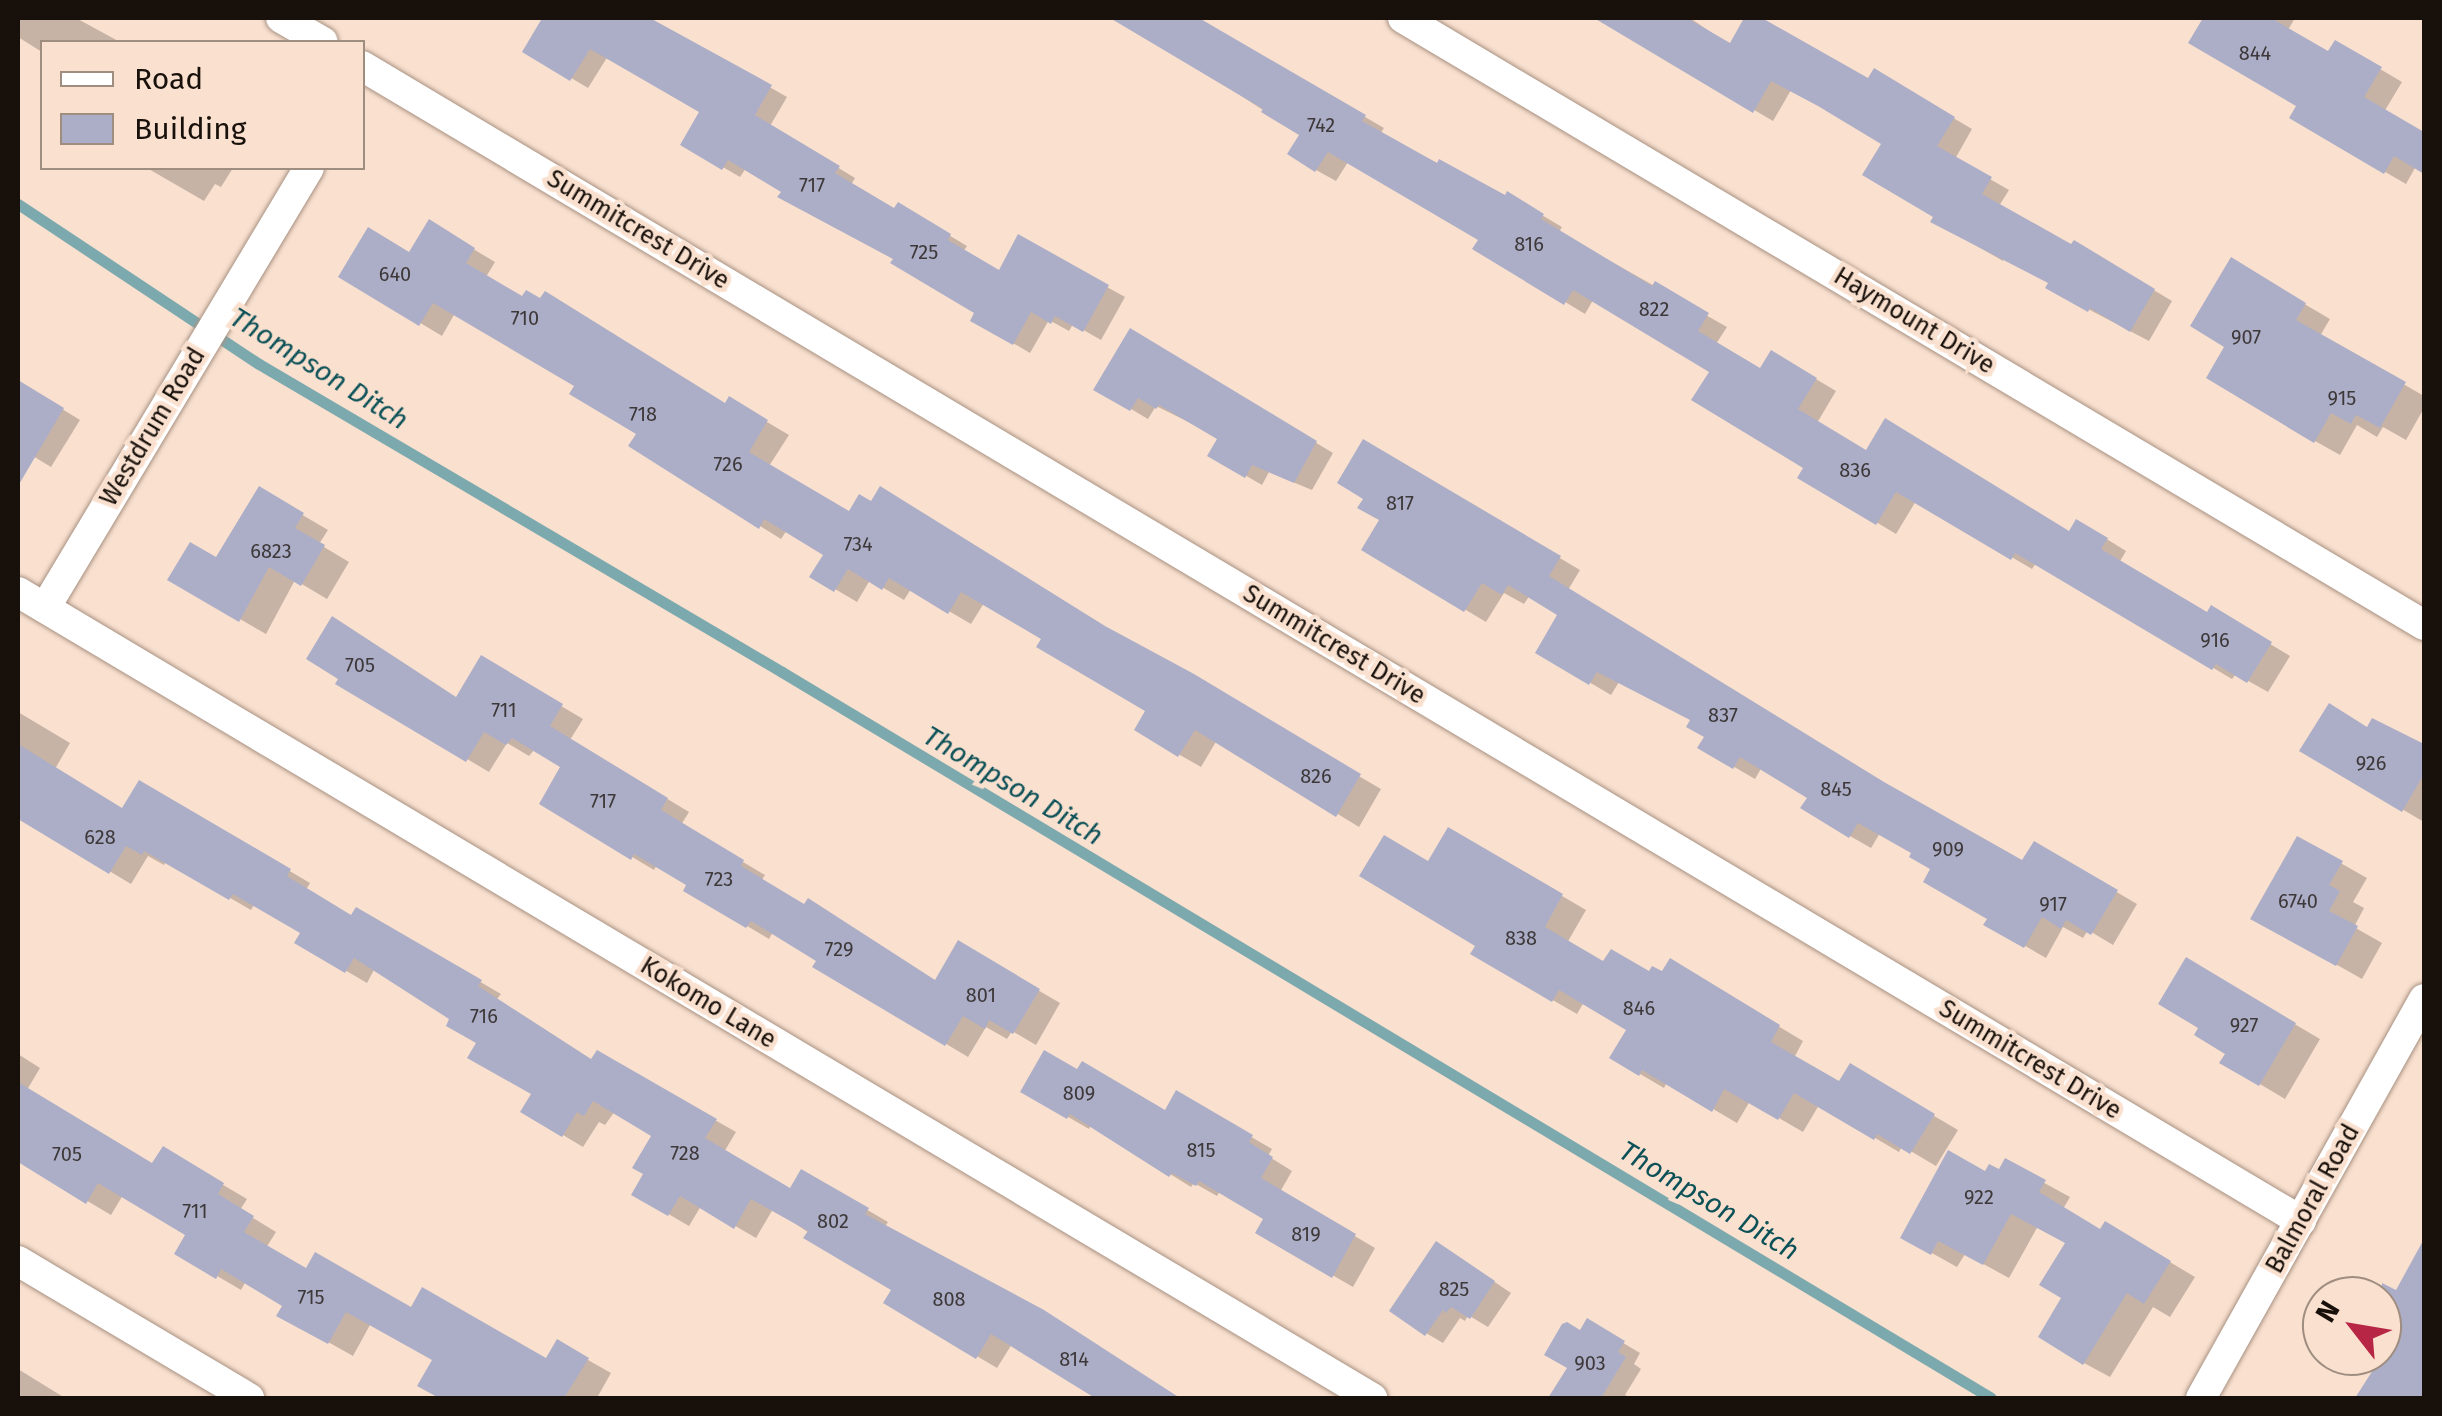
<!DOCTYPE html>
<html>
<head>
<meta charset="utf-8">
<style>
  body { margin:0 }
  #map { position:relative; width:2442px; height:1416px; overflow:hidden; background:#f9e0cf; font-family:"Fira Sans",sans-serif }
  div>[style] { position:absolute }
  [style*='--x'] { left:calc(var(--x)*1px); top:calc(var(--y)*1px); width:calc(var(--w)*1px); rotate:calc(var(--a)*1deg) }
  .shadow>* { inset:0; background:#0003 }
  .stream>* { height:11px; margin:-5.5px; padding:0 5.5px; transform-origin:5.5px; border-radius:5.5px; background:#7ba9ae }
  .building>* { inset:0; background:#acaec7 }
  .roads { filter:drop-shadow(0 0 2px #a89182) drop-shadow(0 0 2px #a89182) }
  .street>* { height:30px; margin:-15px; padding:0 15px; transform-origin:15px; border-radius:15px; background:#fff }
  span { translate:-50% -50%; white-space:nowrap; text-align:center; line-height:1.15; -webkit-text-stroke:9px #f9e0cf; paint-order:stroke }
  .number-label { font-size:20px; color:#3d3839 }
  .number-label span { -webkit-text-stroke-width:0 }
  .street-label { font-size:25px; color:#18100a }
  .water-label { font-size:28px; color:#0d5158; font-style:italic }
  .frame { position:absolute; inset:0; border:20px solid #18100a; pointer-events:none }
  .legend { position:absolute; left:40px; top:40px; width:325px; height:130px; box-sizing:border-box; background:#f9e0cf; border:2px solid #9f8d80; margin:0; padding:12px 18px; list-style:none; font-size:30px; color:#18100a }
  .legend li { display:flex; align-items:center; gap:20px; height:50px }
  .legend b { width:50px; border:2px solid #9f8d80 }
  .north { position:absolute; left:2302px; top:1276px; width:100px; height:100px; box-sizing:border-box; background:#f9e0cf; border:2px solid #9f8d80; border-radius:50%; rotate:301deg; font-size:28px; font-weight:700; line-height:40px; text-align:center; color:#18100a }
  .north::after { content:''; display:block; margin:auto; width:35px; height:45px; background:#b72644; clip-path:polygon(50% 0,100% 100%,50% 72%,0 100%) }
</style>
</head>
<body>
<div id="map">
  <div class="shadow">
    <div style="clip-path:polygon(18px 18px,76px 18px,120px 42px,42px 42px,42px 52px,18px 37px)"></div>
    <div style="clip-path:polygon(542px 18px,648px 18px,787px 97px,770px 126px,855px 178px,851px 185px,895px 211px,899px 205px,967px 246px,963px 252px,1000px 273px,1019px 238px,1125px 297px,1101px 340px,1073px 324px,1069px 331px,1049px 320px,1030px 353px,974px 320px,978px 312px,896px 258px,746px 168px,740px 177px,683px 144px,702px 111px,608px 56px,588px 88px,526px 51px,545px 19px)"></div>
    <div style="clip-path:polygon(1120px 18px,1195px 18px,1384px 128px,1380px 134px,1506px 198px,1508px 195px,1562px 227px,1559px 232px,1727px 327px,1716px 344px,1761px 371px,1772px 353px,1836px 391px,1817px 423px,1867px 453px,2070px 534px,2097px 533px,2126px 551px,2119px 563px,2208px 615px,2212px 609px,2290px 656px,2268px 692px,2236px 674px,2232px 679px,2036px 563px,2032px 569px,1916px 501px,1896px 534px,1801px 477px,1807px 467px,1712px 371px,1593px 300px,1585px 314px,1476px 248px,1481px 239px,1348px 162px,1336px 181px,1316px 170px,1302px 135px)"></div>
    <div style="clip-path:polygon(1598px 18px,1690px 18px,1731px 46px,1747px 18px,1757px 18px,1868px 81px,1874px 71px,1972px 129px,1955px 159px,2009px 190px,1999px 206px,2072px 248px,2075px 243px,2172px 301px,2149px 341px,2067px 298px,2052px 282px,2005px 256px,2003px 261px,1933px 221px,1936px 216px,1885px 143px,1791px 90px,1773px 121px)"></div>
    <div style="clip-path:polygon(2206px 18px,2295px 18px,2288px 30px,2329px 54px,2336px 43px,2402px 82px,2384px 112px,2424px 135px,2424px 171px,2416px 166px,2406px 184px,2292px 118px,2300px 105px,2192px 42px)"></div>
    <div style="clip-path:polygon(147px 168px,233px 168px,221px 187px,215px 184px,204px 201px)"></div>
    <div style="clip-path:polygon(430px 223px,495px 262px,486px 277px,726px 406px,730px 400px,789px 435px,769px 466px,830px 503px,1116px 635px,1381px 789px,1359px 827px,1217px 740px,1201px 767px,1180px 755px,1137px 729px,1149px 710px,1045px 638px,984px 603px,971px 624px,911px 589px,904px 600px,870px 580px,857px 602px,813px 576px,826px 554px,787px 530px,781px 539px,760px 526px,577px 385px,455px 313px,442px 336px,342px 276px,410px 255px)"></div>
    <div style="clip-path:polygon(2231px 261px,2330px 319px,2320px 336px,2424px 396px,2424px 408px,2406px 440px,2383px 427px,2377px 437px,2357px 425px,2340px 455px,2315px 441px,2228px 346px)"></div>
    <div style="clip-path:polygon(1131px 331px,1333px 453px,1312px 490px,1269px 472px,1262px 485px,1210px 455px,1221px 438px,1156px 406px,1148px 419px,1097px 389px)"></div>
    <div style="clip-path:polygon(18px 382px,80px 420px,51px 467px,18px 447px)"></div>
    <div style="clip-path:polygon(1364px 442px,1580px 570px,1568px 590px,1900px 794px,2023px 863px,2035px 844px,2137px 904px,2113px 945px,2088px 930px,2083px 938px,2063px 927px,2046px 958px,1987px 924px,1990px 918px,1914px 853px,1880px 833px,1871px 848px,1850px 836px,1810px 797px,1762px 767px,1755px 779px,1700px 747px,1707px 736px,1693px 720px,1619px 682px,1611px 695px,1538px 652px,1560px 614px,1530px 595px,1524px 604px,1504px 593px,1486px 622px,1364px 549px,1382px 519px,1366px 498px)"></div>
    <div style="clip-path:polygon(260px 490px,328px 530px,319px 544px,349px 562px,327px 599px,295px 580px,266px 634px,170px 579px,217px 560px)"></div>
    <div style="clip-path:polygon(482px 659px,583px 719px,570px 740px,689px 812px,681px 825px,765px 875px,761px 881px,936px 982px,959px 944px,1060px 1003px,1036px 1045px,1012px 1031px,1007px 1039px,986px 1027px,968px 1057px,816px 966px,819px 961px,773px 932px,769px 939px,686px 890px,690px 884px,657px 865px,654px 870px,542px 803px,564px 766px,535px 749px,529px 756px,507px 743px,489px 772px,339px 683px,458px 699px)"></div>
    <div style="clip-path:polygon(18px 712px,70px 743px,55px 769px,123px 811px,140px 783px,310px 883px,306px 890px,353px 918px,357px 910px,501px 994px,497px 999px,593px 1061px,597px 1053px,736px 1132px,724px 1152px,791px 1192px,802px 1172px,888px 1222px,884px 1228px,1042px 1312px,1175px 1398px,1100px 1398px,1012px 1344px,997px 1368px,886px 1302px,894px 1289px,773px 1209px,756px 1238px,701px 1206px,689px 1226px,634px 1194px,646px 1174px,654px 1135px,615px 1111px,605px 1125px,599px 1122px,583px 1147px,523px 1111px,534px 1093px,452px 1018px,375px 968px,367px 983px,297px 942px,303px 932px,255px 903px,251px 910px,166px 861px,164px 865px,148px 856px,131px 884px,34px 826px,42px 813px,18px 799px)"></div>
    <div style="clip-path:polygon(2369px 729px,2397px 735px,2399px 732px,2424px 746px,2424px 822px,2303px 751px)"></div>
    <div style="clip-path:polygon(1449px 830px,1586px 910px,1567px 943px,1604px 965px,1650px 974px,1663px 975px,1671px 962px,1803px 1041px,1794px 1058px,1840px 1085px,1851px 1067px,1958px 1130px,1936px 1166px,1902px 1146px,1899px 1152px,1819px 1105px,1803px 1132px,1750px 1101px,1737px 1123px,1667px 1082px,1664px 1088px,1613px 1058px,1630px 1029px,1584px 1002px,1577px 1014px,1473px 954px,1478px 945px,1429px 864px)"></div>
    <div style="clip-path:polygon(2298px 839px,2367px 878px,2353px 902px,2364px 908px,2354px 927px,2382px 943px,2362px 979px,2254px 918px)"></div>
    <div style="clip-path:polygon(2187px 961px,2320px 1039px,2285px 1099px,2223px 1062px,2228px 1053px,2202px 1027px)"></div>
    <div style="clip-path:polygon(18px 1054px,40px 1068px,27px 1090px,153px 1166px,164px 1150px,247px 1199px,240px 1210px,276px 1232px,266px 1248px,307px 1271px,547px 1361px,558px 1343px,611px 1373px,598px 1396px,603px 1398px,443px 1398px,420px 1385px,435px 1359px,371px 1323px,353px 1356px,280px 1315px,285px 1305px,246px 1281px,241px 1290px,178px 1253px,189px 1234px,123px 1195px,111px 1215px,18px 1160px)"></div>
    <div style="clip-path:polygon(1023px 1091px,1166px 1114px,1177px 1094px,1272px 1149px,1268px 1156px,1292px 1171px,1280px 1192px,1375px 1248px,1353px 1287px,1258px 1232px,1267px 1218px,1220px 1191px,1217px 1196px,1194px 1183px,1191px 1187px,1091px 1125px,1089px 1129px)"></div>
    <div style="clip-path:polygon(2006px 1162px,2070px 1197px,2063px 1209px,2101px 1232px,2106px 1224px,2195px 1277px,2170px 1317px,2153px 1307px,2110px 1377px,2084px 1363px,2064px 1298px,2068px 1243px,2038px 1226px,2009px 1278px,1965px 1254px,1957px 1267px,1903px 1237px,1986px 1174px,2000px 1173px)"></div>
    <div style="clip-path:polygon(2424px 1244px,2424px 1398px,2358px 1398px,2382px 1356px,2382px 1296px,2372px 1296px,2379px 1284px,2397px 1294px)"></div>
    <div style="clip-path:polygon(1453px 1254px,1511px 1293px,1488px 1327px,1468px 1315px,1465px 1321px,1460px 1318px,1443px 1343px,1426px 1333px)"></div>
    <div style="clip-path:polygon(1588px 1322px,1640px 1353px,1634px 1364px,1641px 1369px,1625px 1395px,1631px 1398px,1551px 1398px,1570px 1367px)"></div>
    <div style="clip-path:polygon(18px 1369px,65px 1398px,18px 1398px)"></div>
  </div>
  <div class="stream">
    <div style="--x:18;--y:204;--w:289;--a:33.6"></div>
    <div style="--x:259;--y:364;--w:607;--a:30.49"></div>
    <div style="--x:782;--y:672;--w:1410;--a:30.98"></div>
  </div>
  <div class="building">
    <div style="clip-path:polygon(537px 18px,650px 18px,772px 85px,755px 115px,840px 166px,835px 173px,894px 208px,898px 202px,951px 234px,948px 240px,999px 270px,1018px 234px,1109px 285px,1083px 332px,1055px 316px,1051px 324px,1031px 312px,1013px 345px,970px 321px,974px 313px,890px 263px,893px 259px,777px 197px,781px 192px,728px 160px,722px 170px,680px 145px,699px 112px,590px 49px,570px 81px,522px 52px,541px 20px)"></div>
    <div style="clip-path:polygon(1110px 18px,1199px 18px,1366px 115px,1362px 121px,1437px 163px,1439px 159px,1505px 195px,1507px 191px,1544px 214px,1541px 219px,1652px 286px,1655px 281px,1709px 313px,1698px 331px,1760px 368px,1771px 350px,1817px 378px,1798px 409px,1866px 450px,1885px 418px,2069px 531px,2076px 519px,2108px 538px,2101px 549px,2207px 612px,2211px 605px,2272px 642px,2247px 683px,2216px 664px,2212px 670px,2015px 553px,2011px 560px,1896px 492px,1876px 525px,1797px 478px,1803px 468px,1691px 400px,1709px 372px,1573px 290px,1564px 305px,1472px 249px,1478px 240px,1328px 152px,1315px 172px,1287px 154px,1299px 135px,1261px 112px,1263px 109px)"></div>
    <div style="clip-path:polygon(1594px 18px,1687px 18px,1730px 43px,1744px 18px,1762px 18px,1868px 78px,1874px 68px,1955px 117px,1937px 146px,1992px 177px,1982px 194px,2071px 244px,2074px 240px,2155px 289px,2130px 332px,2090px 308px,2088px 312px,2045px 288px,2048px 283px,1930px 222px,1933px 217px,1862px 175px,1881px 144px,1818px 106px,1771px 81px,1753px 113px)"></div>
    <div style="clip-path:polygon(2203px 18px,2271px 18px,2328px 51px,2335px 40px,2382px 67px,2364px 97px,2424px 132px,2424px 174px,2394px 156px,2384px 174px,2289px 118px,2296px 106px,2188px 43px)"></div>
    <div style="clip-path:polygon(429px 219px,475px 248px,466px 263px,522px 296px,526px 290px,540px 298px,545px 291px,725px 403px,729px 396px,768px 420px,749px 452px,815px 491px,849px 511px,859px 494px,871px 501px,880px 486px,1105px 626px,1194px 674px,1361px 774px,1336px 817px,1195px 730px,1178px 757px,1134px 730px,1145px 711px,1036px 647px,1041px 639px,961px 592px,948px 614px,889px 578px,882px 590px,848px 569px,834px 592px,809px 577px,823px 555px,764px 519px,759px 529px,628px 446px,636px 434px,569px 394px,574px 386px,433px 303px,419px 326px,338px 277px,368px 227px,409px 252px)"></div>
    <div style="clip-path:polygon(2231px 257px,2306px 303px,2296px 320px,2406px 382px,2380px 428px,2356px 415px,2351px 424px,2331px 413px,2314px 443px,2206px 378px,2224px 347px,2190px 326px)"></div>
    <div style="clip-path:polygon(1130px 328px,1317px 441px,1294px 483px,1252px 465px,1245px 478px,1207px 456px,1217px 439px,1159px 405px,1156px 409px,1138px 398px,1130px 411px,1093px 390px)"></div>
    <div style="clip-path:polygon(18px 380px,64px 408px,18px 486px)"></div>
    <div style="clip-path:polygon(1363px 439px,1561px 556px,1549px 576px,1884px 782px,2022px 860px,2034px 841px,2118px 890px,2091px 935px,2066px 920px,2061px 929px,2042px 917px,2024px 948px,1983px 925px,1987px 919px,1923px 882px,1930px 869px,1909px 857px,1911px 853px,1858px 823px,1849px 838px,1800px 808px,1807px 798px,1740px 757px,1733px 769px,1697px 748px,1704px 737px,1686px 727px,1690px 720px,1597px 672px,1589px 685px,1535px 653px,1557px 615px,1508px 585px,1502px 595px,1482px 583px,1464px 612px,1361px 550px,1379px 520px,1357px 508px,1363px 499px,1337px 483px)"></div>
    <div style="clip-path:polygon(259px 486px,304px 513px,295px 528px,325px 545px,301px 586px,269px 567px,239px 622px,167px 580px,190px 542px,216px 557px)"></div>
    <div style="clip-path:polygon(332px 616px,456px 697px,481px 655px,563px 704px,550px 726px,668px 798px,661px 810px,744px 860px,741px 866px,804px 904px,808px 898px,935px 980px,958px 940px,1040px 989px,1013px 1034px,989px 1020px,985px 1029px,963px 1016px,945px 1046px,812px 967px,816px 961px,751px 921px,746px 928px,683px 891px,686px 885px,634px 854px,631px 860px,539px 804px,560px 767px,512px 738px,506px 745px,484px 732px,466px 762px,335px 684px,338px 679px,306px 659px)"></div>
    <div style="clip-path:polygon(2329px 703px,2367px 727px,2372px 718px,2424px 744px,2424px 774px,2402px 812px,2299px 751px)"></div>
    <div style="clip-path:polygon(18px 744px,122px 808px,139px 780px,291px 869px,287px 876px,351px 915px,356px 907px,482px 980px,478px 986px,591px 1059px,597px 1050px,717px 1119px,705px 1138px,790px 1188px,801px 1169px,869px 1208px,865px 1214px,1044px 1310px,1180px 1398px,1095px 1398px,991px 1334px,976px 1359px,883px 1303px,891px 1290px,803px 1238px,808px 1231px,751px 1199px,734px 1229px,680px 1196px,668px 1216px,631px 1195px,643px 1174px,632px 1168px,651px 1136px,593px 1101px,584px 1116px,577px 1112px,562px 1137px,520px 1112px,531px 1094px,467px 1058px,476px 1043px,446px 1026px,449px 1019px,354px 958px,345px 973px,294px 943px,300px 933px,233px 894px,229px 900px,144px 851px,142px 855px,126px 846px,109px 874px,18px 819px)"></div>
    <div style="clip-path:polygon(1448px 827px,1563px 894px,1545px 927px,1603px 961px,1611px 949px,1649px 971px,1652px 966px,1662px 971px,1670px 958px,1780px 1025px,1771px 1042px,1839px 1081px,1850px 1063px,1935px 1114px,1910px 1154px,1877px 1134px,1874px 1140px,1794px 1093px,1778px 1120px,1724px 1089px,1712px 1112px,1642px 1070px,1639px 1076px,1609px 1058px,1626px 1030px,1559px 990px,1552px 1002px,1470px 954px,1475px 946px,1359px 876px,1384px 835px,1428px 861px)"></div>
    <div style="clip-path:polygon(2297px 836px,2343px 861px,2329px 885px,2340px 891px,2329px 911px,2358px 926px,2336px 966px,2250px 919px)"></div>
    <div style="clip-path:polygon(2186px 957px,2296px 1023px,2259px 1086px,2219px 1063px,2225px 1054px,2194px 1035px,2198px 1028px,2158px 1004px)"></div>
    <div style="clip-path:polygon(1044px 1050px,1077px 1069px,1082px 1061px,1165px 1110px,1176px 1090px,1253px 1135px,1249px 1142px,1273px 1157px,1261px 1178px,1356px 1234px,1332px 1278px,1255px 1233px,1263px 1219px,1199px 1181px,1196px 1186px,1172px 1173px,1169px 1177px,1070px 1114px,1067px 1119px,1020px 1092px)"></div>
    <div style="clip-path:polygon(18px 1082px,152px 1163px,163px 1146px,224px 1183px,218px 1194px,254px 1216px,244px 1232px,306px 1268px,315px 1252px,411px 1307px,422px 1287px,546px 1358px,557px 1339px,589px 1358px,564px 1398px,439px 1398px,417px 1386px,432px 1360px,346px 1312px,328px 1344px,276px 1316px,282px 1306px,221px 1269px,216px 1279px,174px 1254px,185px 1235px,98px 1183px,86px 1204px,18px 1162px)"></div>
    <div style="clip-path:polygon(1948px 1150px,1985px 1171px,1989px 1164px,1999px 1169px,2005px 1158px,2046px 1180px,2039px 1192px,2100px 1229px,2105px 1221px,2171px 1261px,2144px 1304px,2127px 1293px,2083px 1365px,2038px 1337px,2061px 1298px,2039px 1285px,2065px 1243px,2011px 1214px,1983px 1265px,1938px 1241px,1931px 1255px,1900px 1238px)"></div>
    <div style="clip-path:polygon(2424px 1239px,2424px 1398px,2355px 1398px,2382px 1356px,2382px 1283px,2396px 1290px)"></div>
    <div style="clip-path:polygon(1436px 1241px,1495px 1281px,1470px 1319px,1451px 1307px,1446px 1313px,1443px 1310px,1425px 1336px,1389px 1311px)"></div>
    <div style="clip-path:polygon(1587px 1318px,1625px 1341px,1618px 1352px,1626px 1357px,1601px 1398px,1548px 1398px,1567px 1368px,1544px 1355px,1562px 1324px,1567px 1322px,1580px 1330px)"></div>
  </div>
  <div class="roads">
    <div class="street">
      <div style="--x:281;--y:18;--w:48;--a:29.7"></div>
      <div style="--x:1403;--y:18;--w:1188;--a:30.73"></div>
      <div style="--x:362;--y:66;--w:2257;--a:30.78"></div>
      <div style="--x:18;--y:592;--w:1576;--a:30.76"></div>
      <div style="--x:45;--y:608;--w:513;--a:-59.04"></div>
      <div style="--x:18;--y:1261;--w:269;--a:30.7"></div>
      <div style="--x:2201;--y:1398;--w:457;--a:-60.8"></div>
    </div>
  </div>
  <div class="number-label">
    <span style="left:2255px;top:53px">844</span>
    <span style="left:1321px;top:125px">742</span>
    <span style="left:812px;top:185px">717</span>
    <span style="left:1529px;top:244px">816</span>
    <span style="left:924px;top:252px">725</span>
    <span style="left:395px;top:274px">640</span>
    <span style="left:1654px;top:309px">822</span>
    <span style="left:525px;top:318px">710</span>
    <span style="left:2246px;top:337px">907</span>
    <span style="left:2342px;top:398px">915</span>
    <span style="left:643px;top:414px">718</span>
    <span style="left:728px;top:464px">726</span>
    <span style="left:1855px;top:470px">836</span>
    <span style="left:1400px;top:503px">817</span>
    <span style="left:858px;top:544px">734</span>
    <span style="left:271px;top:551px">6823</span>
    <span style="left:2215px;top:640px">916</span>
    <span style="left:360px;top:665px">705</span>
    <span style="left:504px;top:710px">711</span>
    <span style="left:1723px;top:715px">837</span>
    <span style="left:2371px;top:763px">926</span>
    <span style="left:1316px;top:776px">826</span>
    <span style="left:1836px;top:789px">845</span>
    <span style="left:603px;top:801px">717</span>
    <span style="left:100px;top:837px">628</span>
    <span style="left:1948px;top:849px">909</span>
    <span style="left:719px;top:879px">723</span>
    <span style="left:2298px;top:901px">6740</span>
    <span style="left:2053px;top:904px">917</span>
    <span style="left:1521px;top:938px">838</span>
    <span style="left:839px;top:949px">729</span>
    <span style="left:981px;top:995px">801</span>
    <span style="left:1639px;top:1008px">846</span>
    <span style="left:484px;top:1016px">716</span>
    <span style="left:2244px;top:1025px">927</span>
    <span style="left:1079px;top:1093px">809</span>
    <span style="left:1201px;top:1150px">815</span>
    <span style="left:685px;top:1153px">728</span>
    <span style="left:67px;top:1154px">705</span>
    <span style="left:1979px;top:1197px">922</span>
    <span style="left:195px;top:1211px">711</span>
    <span style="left:833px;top:1221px">802</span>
    <span style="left:1306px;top:1234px">819</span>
    <span style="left:1454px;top:1289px">825</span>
    <span style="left:311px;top:1297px">715</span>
    <span style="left:949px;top:1299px">808</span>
    <span style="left:1074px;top:1359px">814</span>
    <span style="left:1590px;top:1363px">903</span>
  </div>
  <div class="street-label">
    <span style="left:638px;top:230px;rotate:31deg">Summitcrest Drive</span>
    <span style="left:1914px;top:321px;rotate:31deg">Haymount Drive</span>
    <span style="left:153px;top:427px;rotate:-59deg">Westdrum Road</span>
    <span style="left:1334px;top:645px;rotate:31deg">Summitcrest Drive</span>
    <span style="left:708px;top:1003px;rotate:31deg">Kokomo Lane</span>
    <span style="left:2030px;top:1060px;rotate:31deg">Summitcrest Drive</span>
    <span style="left:2313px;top:1199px;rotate:-61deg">Balmoral Road</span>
  </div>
  <div class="water-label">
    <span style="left:319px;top:369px;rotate:32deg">Thompson Ditch</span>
    <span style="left:1013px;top:786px;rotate:31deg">Thompson Ditch</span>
    <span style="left:1709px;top:1201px;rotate:31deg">Thompson Ditch</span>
  </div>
  <div class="frame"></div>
  <ul class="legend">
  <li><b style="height:12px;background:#fff"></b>Road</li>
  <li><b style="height:28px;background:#acaec7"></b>Building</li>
  </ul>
  <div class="north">N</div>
</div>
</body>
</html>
